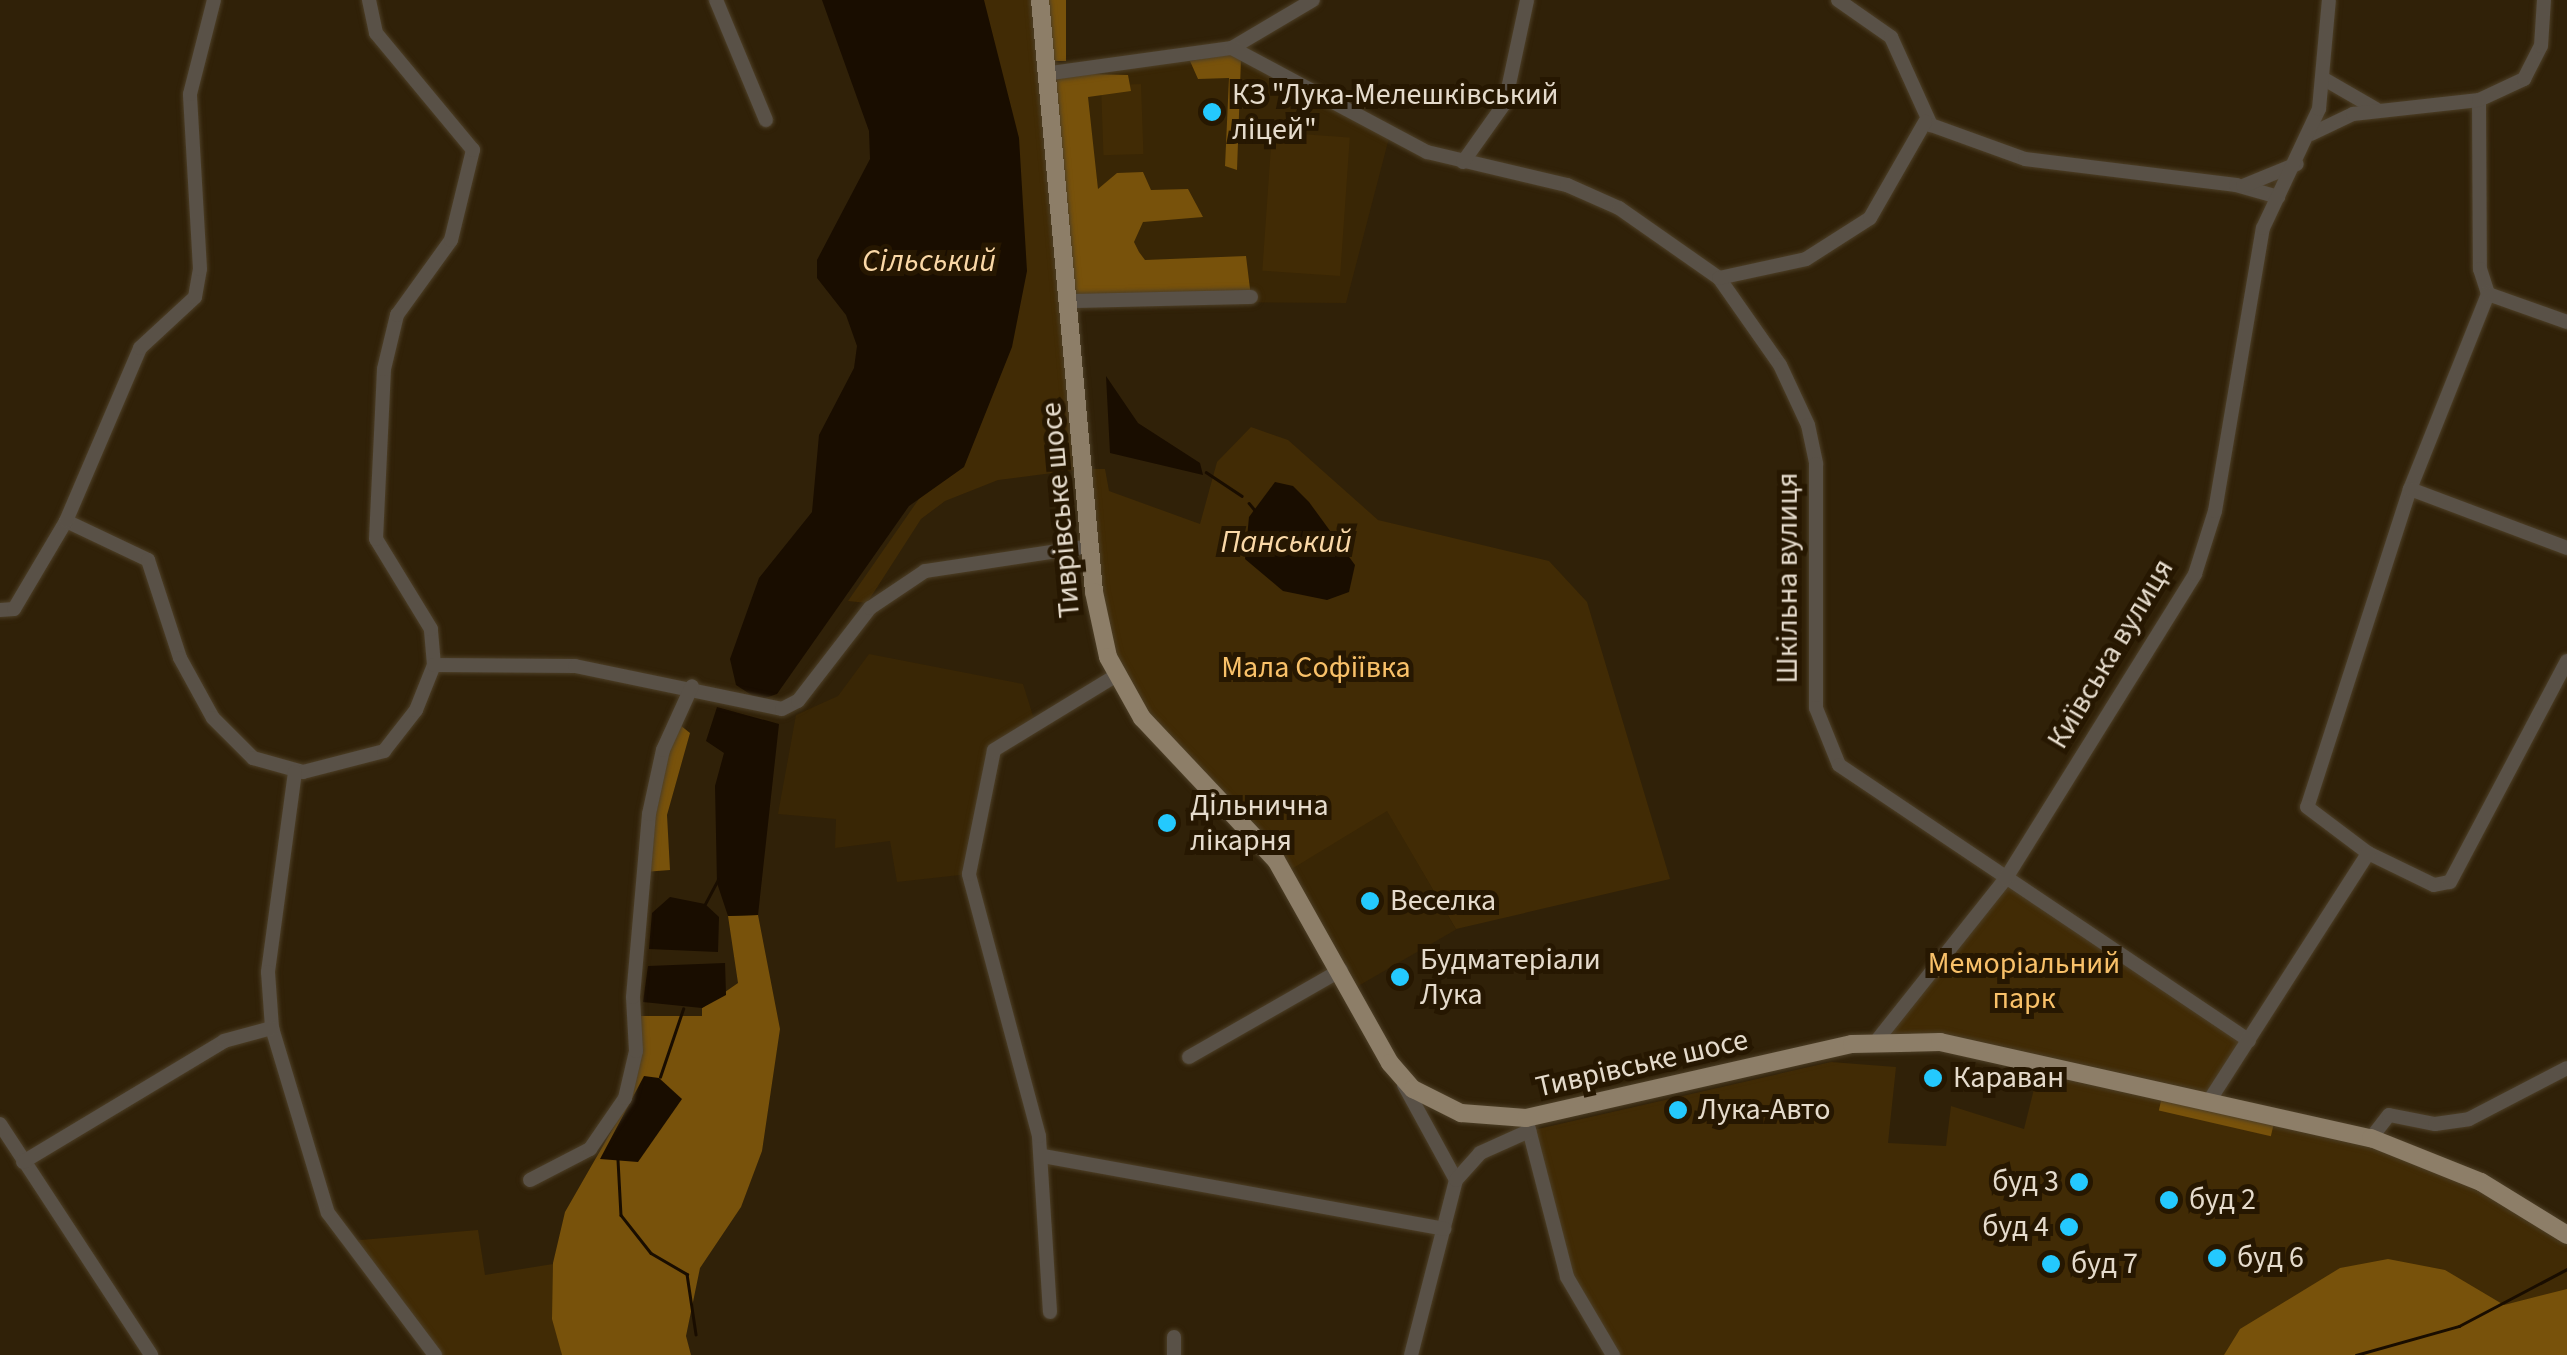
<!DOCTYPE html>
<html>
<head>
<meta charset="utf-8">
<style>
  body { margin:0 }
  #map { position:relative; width:2567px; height:1355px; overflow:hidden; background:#302108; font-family:"Source Sans 3",sans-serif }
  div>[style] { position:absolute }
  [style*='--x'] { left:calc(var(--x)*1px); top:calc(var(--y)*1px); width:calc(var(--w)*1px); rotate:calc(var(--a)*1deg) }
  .built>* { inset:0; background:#392605; transform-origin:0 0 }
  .green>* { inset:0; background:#412b05; transform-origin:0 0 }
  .forest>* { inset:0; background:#78520b; transform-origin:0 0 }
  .water>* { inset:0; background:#190d00 }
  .stream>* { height:2.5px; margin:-1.25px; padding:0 1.25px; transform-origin:1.25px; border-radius:1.25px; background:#190d00 }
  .roads { filter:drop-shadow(0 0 2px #4d3f27) drop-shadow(0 0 2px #4d3f27) }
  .minor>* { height:14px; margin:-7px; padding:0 7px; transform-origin:7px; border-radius:7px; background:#595147 }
  .major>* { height:18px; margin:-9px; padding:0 9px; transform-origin:9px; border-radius:9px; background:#8d7e68 }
  .dots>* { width:28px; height:28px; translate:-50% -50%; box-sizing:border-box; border:5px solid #261701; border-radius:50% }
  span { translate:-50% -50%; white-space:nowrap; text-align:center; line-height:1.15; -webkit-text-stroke:10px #261701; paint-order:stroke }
  .poi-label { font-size:30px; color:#e5dbcc }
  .left { translate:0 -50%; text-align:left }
  .right { translate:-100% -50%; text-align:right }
  .street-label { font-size:30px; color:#e5dbcc }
  .park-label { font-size:30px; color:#f9c169 }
  .water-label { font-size:32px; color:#fad8a7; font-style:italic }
</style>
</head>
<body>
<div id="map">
  <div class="built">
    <div style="clip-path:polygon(1232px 48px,1390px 134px,1346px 303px,1071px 301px,1051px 73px)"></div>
    <div style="clip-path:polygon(869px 654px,1023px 684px,1034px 719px,1001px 742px,969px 874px,897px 882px,890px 841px,835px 848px,836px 819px,778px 814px,796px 715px,838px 696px)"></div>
    <div style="left:1387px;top:810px;width:138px;height:120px;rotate:60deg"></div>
  </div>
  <div class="green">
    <div style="clip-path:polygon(973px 0,1040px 0,1083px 469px,1105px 469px,1109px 491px,1200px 524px,1217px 462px,1251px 427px,1288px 440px,1378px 520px,1549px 561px,1587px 602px,1670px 879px,1456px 929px,1387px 811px,1285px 873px,1115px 676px,1083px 469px,998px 480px,945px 501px,921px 519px,867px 603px,848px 601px,930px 483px)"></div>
    <div style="left:1141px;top:84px;width:70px;height:40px;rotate:88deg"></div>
    <div style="left:1272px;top:132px;width:78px;height:139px;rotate:4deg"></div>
    <div style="clip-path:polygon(2006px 878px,2249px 1041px,2211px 1098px,2270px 1136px,2276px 1113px,2415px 1154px,2567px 1235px,2567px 1293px,2439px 1355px,1613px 1355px,1582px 1306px,1529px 1131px,1831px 1062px,1896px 1067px,1888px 1143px,1946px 1146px,1951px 1106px,2024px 1129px,2041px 1061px,1878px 1039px)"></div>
    <div style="clip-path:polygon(478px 1230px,485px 1275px,553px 1264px,562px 1355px,435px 1355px,349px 1241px)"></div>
  </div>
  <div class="forest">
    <div style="left:1040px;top:0;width:26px;height:61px"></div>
    <div style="clip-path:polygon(1229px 54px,1241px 59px,1237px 170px,1225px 166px,1229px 78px,1198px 79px,1190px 61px)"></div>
    <div style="clip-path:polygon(1051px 73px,1128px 75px,1131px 91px,1088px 97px,1098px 189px,1117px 173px,1143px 172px,1151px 190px,1188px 189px,1203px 217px,1143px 222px,1134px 242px,1139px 252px,1145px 260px,1246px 256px,1251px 297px,1071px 301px)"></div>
    <div style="clip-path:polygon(675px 721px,690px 733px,667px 815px,670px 870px,644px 872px)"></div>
    <div style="clip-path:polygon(758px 915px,780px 1029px,762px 1151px,741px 1207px,700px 1268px,686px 1336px,691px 1355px,562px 1355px,552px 1319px,553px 1263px,565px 1212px,616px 1123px,638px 1016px,702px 1016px,702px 1008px,738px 983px,728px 916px)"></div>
    <div style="left:2164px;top:1088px;width:115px;height:23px;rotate:13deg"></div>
    <div style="clip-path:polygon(2388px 1259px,2445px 1270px,2504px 1305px,2567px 1289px,2567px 1355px,2224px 1355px,2240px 1329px,2340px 1268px)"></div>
  </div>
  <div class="water">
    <div style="clip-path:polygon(822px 0,984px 0,1019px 138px,1027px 271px,1012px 347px,964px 467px,909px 506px,777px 694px,759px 700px,736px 685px,730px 659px,759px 578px,812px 512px,819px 435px,854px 368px,857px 346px,846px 315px,817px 278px,817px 260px,870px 159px,869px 131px)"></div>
    <div style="clip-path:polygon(1106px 376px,1138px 423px,1200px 463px,1203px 475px,1110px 453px)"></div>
    <div style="clip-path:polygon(1275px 482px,1293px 486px,1309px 502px,1355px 565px,1349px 592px,1327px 600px,1283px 591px,1245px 559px,1249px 517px)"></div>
    <div style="clip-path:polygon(717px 707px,779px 724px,758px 915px,728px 916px,717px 883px,715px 786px,724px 753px,706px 741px)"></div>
    <div style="clip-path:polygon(670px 897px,705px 904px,719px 917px,718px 952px,649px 949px,652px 913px)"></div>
    <div style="clip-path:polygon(725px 963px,726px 995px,702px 1008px,643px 1002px,648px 966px)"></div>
    <div style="clip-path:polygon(644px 1076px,659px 1078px,682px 1099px,638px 1162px,600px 1159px)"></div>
  </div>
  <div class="stream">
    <div style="--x:1206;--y:472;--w:43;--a:33.7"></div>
    <div style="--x:1249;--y:503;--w:8;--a:50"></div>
    <div style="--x:705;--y:904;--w:27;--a:-62"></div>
    <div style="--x:660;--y:1077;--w:72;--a:-71.3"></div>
    <div style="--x:618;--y:1160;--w:55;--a:86.9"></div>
    <div style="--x:621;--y:1215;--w:48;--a:51.7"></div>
    <div style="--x:651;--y:1253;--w:42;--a:30.3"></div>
    <div style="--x:687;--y:1274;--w:61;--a:81.5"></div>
    <div style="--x:2356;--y:1355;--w:107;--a:-15.7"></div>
    <div style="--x:2459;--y:1326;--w:122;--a:-27.8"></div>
  </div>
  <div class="roads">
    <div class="minor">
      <div style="--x:716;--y:0;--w:130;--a:67.4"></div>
      <div style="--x:1838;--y:0;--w:65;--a:34.9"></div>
      <div style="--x:1891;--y:37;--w:97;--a:65.6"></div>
      <div style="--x:1931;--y:125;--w:100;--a:19.9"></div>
      <div style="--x:2025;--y:159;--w:213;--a:7"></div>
      <div style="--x:2236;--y:185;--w:44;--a:15.9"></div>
      <div style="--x:1232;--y:48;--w:94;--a:-30.7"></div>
      <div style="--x:1051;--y:73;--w:183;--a:-7.9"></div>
      <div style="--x:1232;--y:48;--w:221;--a:28.1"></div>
      <div style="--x:1427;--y:152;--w:144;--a:13.3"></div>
      <div style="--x:1567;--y:185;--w:57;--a:23.9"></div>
      <div style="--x:1619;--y:208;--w:122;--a:35"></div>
      <div style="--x:1719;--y:278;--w:106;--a:55"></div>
      <div style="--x:1780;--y:365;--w:66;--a:65"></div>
      <div style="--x:1808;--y:425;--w:40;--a:78"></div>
      <div style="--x:1816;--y:464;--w:244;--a:90"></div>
      <div style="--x:1816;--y:708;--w:61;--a:68"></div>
      <div style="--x:1839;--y:765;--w:494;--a:33.9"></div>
      <div style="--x:2324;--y:79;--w:60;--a:30"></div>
      <div style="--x:2479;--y:100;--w:169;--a:89.7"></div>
      <div style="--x:2480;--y:269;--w:26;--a:72"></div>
      <div style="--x:2488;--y:294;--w:210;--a:111.8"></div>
      <div style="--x:2410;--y:489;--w:334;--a:107.9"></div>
      <div style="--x:2307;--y:807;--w:76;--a:37"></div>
      <div style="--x:2368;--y:853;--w:73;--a:25.9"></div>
      <div style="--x:2434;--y:885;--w:16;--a:-11"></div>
      <div style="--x:2450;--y:882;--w:250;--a:-62.1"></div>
      <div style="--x:2311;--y:134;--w:47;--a:-25.5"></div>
      <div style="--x:2353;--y:114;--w:127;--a:-6.3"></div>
      <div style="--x:2479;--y:100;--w:50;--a:-25"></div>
      <div style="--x:2524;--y:79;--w:37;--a:-63"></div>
      <div style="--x:2541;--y:46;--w:46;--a:-86.3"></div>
      <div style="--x:1463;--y:162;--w:72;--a:-54.6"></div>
      <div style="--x:1505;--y:103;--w:105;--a:-77.9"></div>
      <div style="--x:2243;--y:186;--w:58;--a:-22.2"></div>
      <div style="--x:1719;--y:278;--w:89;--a:-12.3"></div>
      <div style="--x:1806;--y:259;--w:76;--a:-32.6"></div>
      <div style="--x:1870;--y:218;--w:111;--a:-60.2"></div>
      <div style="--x:2488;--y:294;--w:84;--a:19.5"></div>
      <div style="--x:1071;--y:301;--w:180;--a:-1.3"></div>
      <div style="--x:2410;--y:489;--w:168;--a:20.6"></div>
      <div style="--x:66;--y:521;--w:91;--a:25.4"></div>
      <div style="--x:148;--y:560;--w:103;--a:71.9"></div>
      <div style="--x:180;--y:658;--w:68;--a:61.2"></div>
      <div style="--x:213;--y:718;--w:57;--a:45"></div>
      <div style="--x:253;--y:758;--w:52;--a:15.6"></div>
      <div style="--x:303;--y:772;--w:84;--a:-14.5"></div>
      <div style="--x:384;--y:751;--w:52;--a:-52"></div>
      <div style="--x:416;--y:710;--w:48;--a:-68.2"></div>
      <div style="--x:434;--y:665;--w:36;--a:-95"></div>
      <div style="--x:431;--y:629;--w:105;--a:-121.4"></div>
      <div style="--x:376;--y:539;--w:170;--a:-87.3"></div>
      <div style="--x:384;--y:369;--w:56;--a:-76.5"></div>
      <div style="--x:397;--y:315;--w:92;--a:-54.2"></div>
      <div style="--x:451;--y:240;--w:93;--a:-76.3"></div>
      <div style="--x:473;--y:150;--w:152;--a:-129.7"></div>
      <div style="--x:376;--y:33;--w:34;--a:-102"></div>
      <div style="--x:0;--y:610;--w:14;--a:-4"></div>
      <div style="--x:14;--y:609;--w:102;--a:-59.4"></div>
      <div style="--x:66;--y:521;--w:188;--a:-66.8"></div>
      <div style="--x:140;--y:348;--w:75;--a:-42.8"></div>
      <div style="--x:195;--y:297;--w:28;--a:-80"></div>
      <div style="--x:200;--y:269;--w:175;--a:-93.3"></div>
      <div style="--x:190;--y:94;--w:97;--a:-75.7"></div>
      <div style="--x:434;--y:665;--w:141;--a:0.4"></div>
      <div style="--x:575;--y:666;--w:211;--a:11.7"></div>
      <div style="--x:782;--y:709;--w:18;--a:-27"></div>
      <div style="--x:798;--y:701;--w:118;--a:-52.3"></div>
      <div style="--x:870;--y:608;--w:66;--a:-33.9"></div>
      <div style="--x:925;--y:571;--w:168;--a:-8.6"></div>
      <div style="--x:295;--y:772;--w:202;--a:97.7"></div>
      <div style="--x:268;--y:972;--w:56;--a:85.9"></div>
      <div style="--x:272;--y:1028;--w:193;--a:73.2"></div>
      <div style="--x:328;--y:1213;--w:178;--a:53"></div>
      <div style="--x:1878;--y:1039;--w:206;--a:-51.5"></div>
      <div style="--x:2006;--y:878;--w:358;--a:-58.1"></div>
      <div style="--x:2195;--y:574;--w:66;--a:-72.4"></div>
      <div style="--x:2215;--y:511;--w:287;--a:-80.4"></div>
      <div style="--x:2263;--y:228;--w:132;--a:-64.8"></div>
      <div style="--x:2319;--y:109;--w:109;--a:-84.8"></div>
      <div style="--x:1189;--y:1057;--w:175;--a:-29.8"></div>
      <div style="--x:1404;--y:1085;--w:108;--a:61.3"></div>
      <div style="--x:1456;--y:1180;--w:181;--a:104.4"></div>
      <div style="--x:2211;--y:1098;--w:291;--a:-57.3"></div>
      <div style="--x:1526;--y:1118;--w:164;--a:75.5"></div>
      <div style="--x:1567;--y:1277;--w:91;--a:59.5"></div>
      <div style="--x:0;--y:1124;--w:276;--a:56.8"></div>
      <div style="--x:2371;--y:1138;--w:29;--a:-52"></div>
      <div style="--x:2389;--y:1115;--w:47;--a:11.1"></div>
      <div style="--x:2435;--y:1124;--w:34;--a:-8"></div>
      <div style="--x:2469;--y:1119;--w:110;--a:-27.5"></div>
      <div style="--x:1043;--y:1156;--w:408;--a:10.3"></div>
      <div style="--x:23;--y:1162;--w:235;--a:-31"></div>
      <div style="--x:224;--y:1041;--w:50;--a:-15.2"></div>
      <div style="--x:530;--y:1180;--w:68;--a:-27.3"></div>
      <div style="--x:590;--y:1149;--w:62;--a:-55.5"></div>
      <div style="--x:625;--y:1098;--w:48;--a:-76.8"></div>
      <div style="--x:636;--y:1051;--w:54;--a:-93.2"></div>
      <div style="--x:633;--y:997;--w:184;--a:-85"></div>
      <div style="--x:649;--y:814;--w:66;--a:-77.7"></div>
      <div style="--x:663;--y:750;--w:70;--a:-65.6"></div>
      <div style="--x:1456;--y:1180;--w:36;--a:-48"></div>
      <div style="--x:1480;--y:1153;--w:54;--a:-24.2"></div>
      <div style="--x:1050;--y:1312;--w:176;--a:-93.6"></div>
      <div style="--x:1039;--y:1136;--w:271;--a:-105"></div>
      <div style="--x:969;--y:874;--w:126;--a:-78.6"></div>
      <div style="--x:994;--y:750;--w:142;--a:-31.4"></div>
      <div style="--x:1174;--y:1355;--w:18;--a:-90"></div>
    </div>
    <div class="major">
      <div style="--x:1040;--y:0;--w:594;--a:84.79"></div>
      <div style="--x:1094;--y:592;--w:66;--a:77.8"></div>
      <div style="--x:1108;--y:657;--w:70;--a:60.9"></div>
      <div style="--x:1142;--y:718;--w:195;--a:46.7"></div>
      <div style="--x:1276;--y:860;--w:233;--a:60.7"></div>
      <div style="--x:1390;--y:1063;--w:35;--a:49"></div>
      <div style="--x:1413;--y:1089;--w:54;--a:26.6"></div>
      <div style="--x:1461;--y:1113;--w:65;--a:4.4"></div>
      <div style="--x:1526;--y:1118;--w:334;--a:-12.8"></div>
      <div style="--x:1852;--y:1044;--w:88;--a:-1.3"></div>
      <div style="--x:1940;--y:1042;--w:442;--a:12.6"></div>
      <div style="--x:2371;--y:1138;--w:118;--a:21.8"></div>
      <div style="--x:2481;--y:1182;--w:101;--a:31.6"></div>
    </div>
  </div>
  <div class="dots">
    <div style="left:1212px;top:112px;background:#24c9fe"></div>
    <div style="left:1167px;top:823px;background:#24c9fe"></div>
    <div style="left:1370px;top:901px;background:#24c9fe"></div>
    <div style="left:1400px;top:977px;background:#24c9fe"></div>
    <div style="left:1933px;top:1078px;background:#24c9fe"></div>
    <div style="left:1678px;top:1110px;background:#24c9fe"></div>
    <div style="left:2079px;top:1182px;background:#24c9fe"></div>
    <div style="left:2169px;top:1200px;background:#24c9fe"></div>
    <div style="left:2069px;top:1227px;background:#24c9fe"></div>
    <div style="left:2217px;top:1258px;background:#24c9fe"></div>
    <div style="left:2051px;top:1264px;background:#24c9fe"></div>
  </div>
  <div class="poi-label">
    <span class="left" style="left:1232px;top:112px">КЗ "Лука-Мелешківський<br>ліцей"</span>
    <span class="left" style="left:1190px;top:823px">Дільнична<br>лікарня</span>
    <span class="left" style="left:1390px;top:901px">Веселка</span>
    <span class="left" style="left:1420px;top:977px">Будматеріали<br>Лука</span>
    <span class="left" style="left:1953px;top:1078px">Караван</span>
    <span class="left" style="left:1698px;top:1110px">Лука-Авто</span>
    <span class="right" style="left:2059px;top:1182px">буд 3</span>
    <span class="left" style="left:2189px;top:1200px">буд 2</span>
    <span class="right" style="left:2049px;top:1227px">буд 4</span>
    <span class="left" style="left:2237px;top:1258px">буд 6</span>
    <span class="left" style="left:2071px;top:1264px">буд 7</span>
  </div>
  <div class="street-label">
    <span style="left:1061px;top:510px;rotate:-95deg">Тиврівське шосе</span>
    <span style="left:1788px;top:578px;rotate:-90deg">Шкільна вулиця</span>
    <span style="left:2111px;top:654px;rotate:-59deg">Київська вулиця</span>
    <span style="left:1642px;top:1064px;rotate:-13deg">Тиврівське шосе</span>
  </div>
  <div class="park-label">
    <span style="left:1316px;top:668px">Мала Софіївка</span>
    <span style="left:2024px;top:981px">Меморіальний<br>парк</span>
  </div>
  <div class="water-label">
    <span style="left:929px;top:261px">Сільський</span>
    <span style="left:1286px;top:542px">Панський</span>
  </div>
</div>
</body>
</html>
